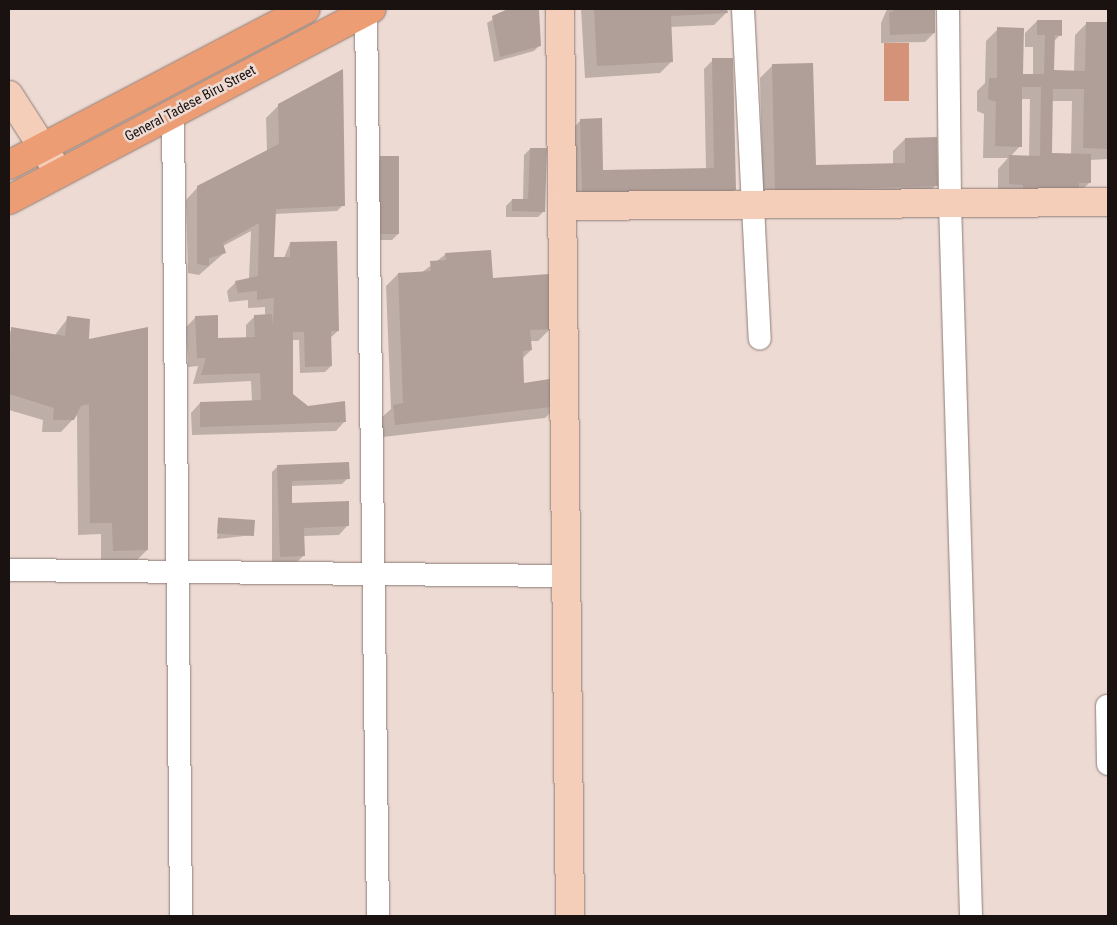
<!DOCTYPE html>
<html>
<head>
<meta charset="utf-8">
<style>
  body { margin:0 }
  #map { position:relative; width:1117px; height:925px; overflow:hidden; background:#eddad3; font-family:"Roboto Condensed",sans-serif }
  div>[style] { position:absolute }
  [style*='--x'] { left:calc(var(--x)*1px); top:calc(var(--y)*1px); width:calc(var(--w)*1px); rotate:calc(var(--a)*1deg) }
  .water>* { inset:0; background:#d49278; transform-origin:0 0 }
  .shadow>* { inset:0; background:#0003 }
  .building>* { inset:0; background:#b09e98; transform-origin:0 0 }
  .roads { filter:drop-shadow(0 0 1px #8d7d76) drop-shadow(0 0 1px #8d7d76) }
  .street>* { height:22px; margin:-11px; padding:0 11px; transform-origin:11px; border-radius:11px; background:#fff }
  .secondary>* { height:28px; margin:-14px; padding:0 14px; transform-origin:14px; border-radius:14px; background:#f5ceba }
  .primary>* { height:28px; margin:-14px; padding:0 14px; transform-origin:14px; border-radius:14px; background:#ec9d74 }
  span { translate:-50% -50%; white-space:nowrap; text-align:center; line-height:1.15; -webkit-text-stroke:5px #eddad3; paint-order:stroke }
  .street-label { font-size:14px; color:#191210 }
  .frame { position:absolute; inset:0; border:10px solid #191210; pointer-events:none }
</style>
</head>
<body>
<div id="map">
  <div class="water">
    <div style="left:909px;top:43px;width:58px;height:25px;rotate:90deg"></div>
  </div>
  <div class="shadow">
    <div style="clip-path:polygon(510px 9px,538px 9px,540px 45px,534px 51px,494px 62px,487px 23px)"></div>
    <div style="clip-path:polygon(581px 9px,726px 9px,726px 13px,714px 25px,670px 27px,672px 61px,660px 73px,585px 78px)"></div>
    <div style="clip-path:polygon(887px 9px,933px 9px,934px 33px,925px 42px,881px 43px,881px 23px)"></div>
    <div style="clip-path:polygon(evenodd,1037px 21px,1060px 35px,1054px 41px,1053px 72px,1074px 72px,1075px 35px,1087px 23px,1108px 23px,1108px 159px,1090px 160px,1089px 183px,1078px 194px,998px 196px,998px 169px,1008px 158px,983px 158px,984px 114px,977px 111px,977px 91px,985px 83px,986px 41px,998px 29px,1021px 75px,1033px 75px,1033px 47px,1025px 47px,1025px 33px,1037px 21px,1021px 99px,1030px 99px,1029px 157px,1010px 157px,1020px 146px,1021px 99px,1037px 21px,1051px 101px,1072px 101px,1071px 155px,1051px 155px,1051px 101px)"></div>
    <div style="clip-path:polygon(713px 60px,735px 189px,726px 199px,573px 202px,572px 129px,581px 120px,602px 171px,706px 169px,704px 69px)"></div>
    <div style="clip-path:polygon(772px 66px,815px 166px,893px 164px,893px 151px,905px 139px,936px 185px,924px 198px,763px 202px,760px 78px)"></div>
    <div style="clip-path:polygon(342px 71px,343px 205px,337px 211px,274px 214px,272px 259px,284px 258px,290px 243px,338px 331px,330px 338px,331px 366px,325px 372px,300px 373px,299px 340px,292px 340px,292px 394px,308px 408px,345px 421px,336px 431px,192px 435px,191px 413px,200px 403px,252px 401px,251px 381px,193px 384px,198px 366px,188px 367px,186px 327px,196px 317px,217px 339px,246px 338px,246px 325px,255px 316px,265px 316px,265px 307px,248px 308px,248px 300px,229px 302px,227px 291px,236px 282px,249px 279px,251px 231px,223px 246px,224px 253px,199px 275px,188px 273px,186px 200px,198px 187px,267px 152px,266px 118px,279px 105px)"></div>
    <div style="clip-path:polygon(530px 149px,544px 211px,538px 217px,506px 217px,506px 206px,512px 200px,523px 200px,524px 155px)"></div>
    <div style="clip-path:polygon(381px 158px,398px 234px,392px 240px,375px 240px,375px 164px)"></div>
    <div style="clip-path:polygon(446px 254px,492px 279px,551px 328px,538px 341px,530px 341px,531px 350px,522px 359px,523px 384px,558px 405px,545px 418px,383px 437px,381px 418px,391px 409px,386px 286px,398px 274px,421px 273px)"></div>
    <div style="clip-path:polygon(68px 318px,88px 340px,147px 550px,135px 562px,101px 563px,101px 534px,78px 535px,77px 415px,61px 432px,42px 432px,43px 420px,9px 410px,9px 331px,55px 335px)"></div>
    <div style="clip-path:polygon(278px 466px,348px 478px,342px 484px,291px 486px,289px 504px,348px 525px,339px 535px,303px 536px,304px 555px,295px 564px,272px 565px,272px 472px)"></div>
    <div style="clip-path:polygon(219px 522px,253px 535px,217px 539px)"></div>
  </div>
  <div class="building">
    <div style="clip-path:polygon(508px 9px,539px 9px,541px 46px,500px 57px,492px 16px)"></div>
    <div style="clip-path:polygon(594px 9px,727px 9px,728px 13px,671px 16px,673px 62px,597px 66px)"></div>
    <div style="clip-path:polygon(896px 9px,935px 9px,935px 33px,890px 35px,889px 13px)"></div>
    <div style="clip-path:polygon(1037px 20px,1062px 20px,1062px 36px,1055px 35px,1054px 70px,1085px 71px,1086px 22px,1108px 22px,1108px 149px,1083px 148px,1084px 89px,1053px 89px,1052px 153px,1091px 154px,1091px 183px,1079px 183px,1079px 195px,1023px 195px,1023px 185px,1009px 184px,1009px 155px,1040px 156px,1041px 87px,1022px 87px,1022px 147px,995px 146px,996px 102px,988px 99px,989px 78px,997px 78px,997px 27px,1024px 28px,1023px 74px,1044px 74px,1045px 35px,1037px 35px)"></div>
    <div style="clip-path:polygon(712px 58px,733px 58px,736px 190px,582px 193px,580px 119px,602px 118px,603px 170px,714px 168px)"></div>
    <div style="clip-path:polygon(813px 63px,816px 165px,905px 163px,905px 138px,937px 137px,938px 186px,775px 191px,772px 64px)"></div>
    <div style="clip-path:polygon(343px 69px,345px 206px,276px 209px,274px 257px,290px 257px,290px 242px,337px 241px,339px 331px,331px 331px,332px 366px,305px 367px,304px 332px,293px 332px,293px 394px,308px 406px,345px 401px,346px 422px,200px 427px,200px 402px,261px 400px,260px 373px,201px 375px,206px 358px,197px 358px,195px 316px,218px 315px,218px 338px,255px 337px,254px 315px,272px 314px,273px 328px,274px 298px,257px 300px,257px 291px,238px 293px,235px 281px,258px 276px,259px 223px,223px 243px,226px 253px,209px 258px,209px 266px,197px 264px,197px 186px,279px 144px,278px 104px)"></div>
    <div style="clip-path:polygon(530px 148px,547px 148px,545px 212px,512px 211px,512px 199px,528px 199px)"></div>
    <div style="left:380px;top:156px;width:19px;height:78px"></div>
    <div style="clip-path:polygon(491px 250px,493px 278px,549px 274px,552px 329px,530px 330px,532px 350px,523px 351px,524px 383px,556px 378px,559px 406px,395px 425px,393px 405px,403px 403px,398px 273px,431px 271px,430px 261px,446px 260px,445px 253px)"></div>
    <div style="clip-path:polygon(67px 316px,90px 319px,89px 339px,148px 327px,148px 550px,113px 551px,112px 523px,90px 523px,89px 404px,81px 406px,74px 420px,53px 420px,54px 408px,9px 394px,11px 327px,65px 336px)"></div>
    <div style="clip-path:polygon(349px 462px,350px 479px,292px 481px,292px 503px,349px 501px,349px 526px,304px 528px,305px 556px,280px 557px,277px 465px)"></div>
    <div style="left:255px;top:520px;width:16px;height:37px;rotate:94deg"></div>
  </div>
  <div class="roads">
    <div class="street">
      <div style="--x:743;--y:9;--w:330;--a:87.1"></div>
      <div style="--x:948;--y:9;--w:194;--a:89.4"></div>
      <div style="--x:950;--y:203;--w:713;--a:88.31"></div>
      <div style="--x:366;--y:12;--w:904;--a:89.24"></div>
      <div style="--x:173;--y:111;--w:805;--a:89.43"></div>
      <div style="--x:9;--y:570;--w:557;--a:0.62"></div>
      <div style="--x:1107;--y:706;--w:58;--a:89"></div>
    </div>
    <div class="secondary">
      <div style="--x:560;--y:9;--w:907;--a:89.37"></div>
      <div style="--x:9;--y:95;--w:93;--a:57.3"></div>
      <div style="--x:562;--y:206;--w:546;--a:-0.42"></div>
    </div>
    <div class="primary">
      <div style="--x:9;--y:165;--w:335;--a:-27.7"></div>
      <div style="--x:9;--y:200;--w:410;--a:-27.8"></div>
    </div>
  </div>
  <div class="street-label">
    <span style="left:190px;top:103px;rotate:-28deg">General Tadese Biru Street</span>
  </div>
  <div class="frame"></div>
</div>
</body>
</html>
